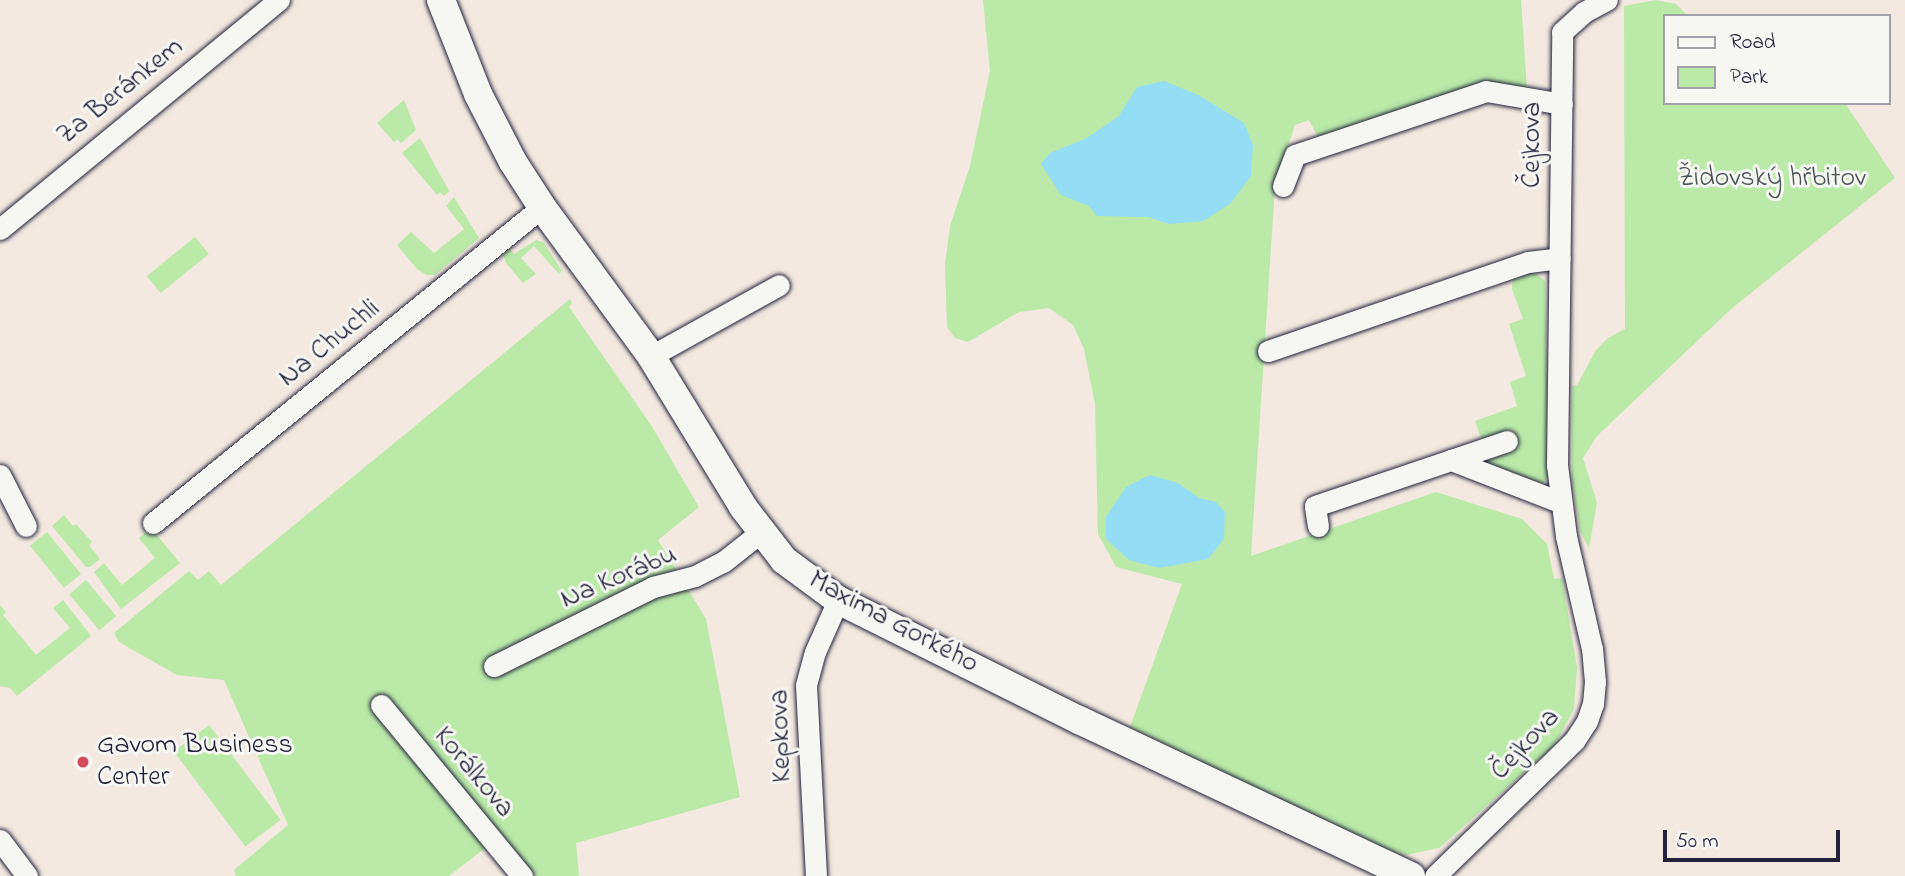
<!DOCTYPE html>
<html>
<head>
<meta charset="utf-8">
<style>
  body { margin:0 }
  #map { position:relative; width:1905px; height:876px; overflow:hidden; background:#f3e9e0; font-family:"Indie Flower",sans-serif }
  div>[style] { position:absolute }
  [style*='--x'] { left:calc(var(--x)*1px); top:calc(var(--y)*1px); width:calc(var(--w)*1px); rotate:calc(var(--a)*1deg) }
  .green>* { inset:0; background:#bae9a8; transform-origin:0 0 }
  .water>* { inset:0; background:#94ddf5 }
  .roads { filter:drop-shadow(0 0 2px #22223b) drop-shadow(0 0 2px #22223b) }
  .street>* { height:21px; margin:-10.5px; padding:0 10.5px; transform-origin:10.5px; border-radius:10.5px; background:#f6f6f2 }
  .secondary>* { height:28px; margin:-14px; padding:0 14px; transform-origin:14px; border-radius:14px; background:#f6f6f2 }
  .dots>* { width:19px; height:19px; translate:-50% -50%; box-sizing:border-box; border:4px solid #f6f6f2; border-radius:50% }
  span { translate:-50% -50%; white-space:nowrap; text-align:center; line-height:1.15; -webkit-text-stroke:6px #f6f6f2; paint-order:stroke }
  .street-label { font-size:28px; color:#22223b }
  .park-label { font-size:28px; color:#485456 }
  .poi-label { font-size:28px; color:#22223b }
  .left { translate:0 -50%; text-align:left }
  .legend { position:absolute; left:1663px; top:14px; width:228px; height:91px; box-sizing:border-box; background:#f6f6f2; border:2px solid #a1a1a9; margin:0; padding:9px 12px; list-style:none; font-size:21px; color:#22223b }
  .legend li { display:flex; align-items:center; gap:14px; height:35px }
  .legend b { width:35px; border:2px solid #a1a1a9 }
  .scale { position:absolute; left:1663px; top:830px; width:177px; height:32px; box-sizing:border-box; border:4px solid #22223b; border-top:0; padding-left:9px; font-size:21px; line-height:24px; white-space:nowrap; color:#22223b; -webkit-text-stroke:5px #f6f6f2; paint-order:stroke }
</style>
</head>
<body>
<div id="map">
  <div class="green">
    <div style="clip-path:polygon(983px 0,1521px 0,1527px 89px,1318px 137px,1309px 120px,1295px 125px,1275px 186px,1251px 556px,1436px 492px,1522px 519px,1547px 544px,1554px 579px,1562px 578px,1577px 667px,1574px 709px,1554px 746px,1439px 848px,1406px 855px,1384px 851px,1130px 727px,1182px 584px,1116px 567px,1098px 534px,1095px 404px,1084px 349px,1073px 325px,1049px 308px,1019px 312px,968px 342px,955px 338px,947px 327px,945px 265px,950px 226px,970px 166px,990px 71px)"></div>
    <div style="clip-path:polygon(1656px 0,1676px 4px,1688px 16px,1665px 16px,1665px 103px,1845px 103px,1895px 178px,1731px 309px,1597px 436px,1583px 458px,1597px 503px,1589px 548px,1580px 531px,1572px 478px,1572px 386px,1577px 385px,1596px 350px,1608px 338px,1625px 329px,1624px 6px)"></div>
    <div style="clip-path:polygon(404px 100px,416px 130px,401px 143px,397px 139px,394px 142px,377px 123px)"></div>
    <div style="clip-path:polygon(420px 138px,449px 191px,444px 196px,440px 192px,437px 195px,402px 153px)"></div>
    <div style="clip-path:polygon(454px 197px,479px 238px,435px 275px,427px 275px,417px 269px,397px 245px,411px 232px,434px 253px,464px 229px,446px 206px)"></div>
    <div style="left:195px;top:237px;width:22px;height:62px;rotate:51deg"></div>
    <div style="clip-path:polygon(536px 240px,543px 242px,562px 271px,559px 274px,534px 246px,521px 258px,536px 274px,523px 283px,506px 263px,503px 255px,509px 248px,514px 254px)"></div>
    <div style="clip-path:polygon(1531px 270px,1545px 281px,1549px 476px,1542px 484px,1481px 463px,1518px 445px,1512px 430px,1482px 441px,1475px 421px,1517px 406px,1510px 382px,1526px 376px,1509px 324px,1523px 319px,1512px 289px,1513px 274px)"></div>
    <div style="clip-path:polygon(570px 299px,572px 303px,569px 307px,651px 425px,699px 507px,658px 540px,706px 619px,740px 797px,576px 843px,579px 876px,536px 876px,501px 836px,449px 876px,236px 876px,234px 870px,288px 825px,224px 680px,177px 675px,119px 642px,114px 633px,189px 571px,198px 580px,209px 571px,221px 585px)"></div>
    <div style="clip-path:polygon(64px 515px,73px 526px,76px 524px,92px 542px,89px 545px,100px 559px,90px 567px,86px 567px,52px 526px)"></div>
    <div style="clip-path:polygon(151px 528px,180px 563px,121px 609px,94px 572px,104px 563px,122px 585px,155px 558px,139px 538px)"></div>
    <div style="left:47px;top:532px;width:54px;height:22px;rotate:51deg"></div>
    <div style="left:86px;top:580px;width:47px;height:22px;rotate:50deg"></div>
    <div style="clip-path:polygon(63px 600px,91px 636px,17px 696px,10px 688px,0 686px,0 605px,6px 612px,3px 615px,36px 655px,70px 628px,53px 608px)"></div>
    <div style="left:209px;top:725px;width:119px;height:44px;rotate:53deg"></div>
  </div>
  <div class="water">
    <div style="clip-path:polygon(1164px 81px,1198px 95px,1244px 123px,1253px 145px,1251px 176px,1230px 204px,1203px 221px,1169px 224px,1148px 217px,1097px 216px,1089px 206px,1061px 195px,1041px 164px,1050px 153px,1087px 138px,1119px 116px,1137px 87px)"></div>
    <div style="clip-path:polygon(1150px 475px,1178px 483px,1199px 498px,1216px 502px,1225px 512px,1224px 539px,1208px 559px,1159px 568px,1129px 560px,1106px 539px,1106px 517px,1126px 487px)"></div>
  </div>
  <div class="roads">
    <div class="street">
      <div style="--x:1283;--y:186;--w:33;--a:-69"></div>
      <div style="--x:1295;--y:155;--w:201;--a:-18.5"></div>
      <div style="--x:1486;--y:91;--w:77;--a:9.7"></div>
      <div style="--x:0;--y:229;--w:361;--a:-39.4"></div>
      <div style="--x:1268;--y:351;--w:275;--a:-18.9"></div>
      <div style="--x:1528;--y:262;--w:32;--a:-7"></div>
      <div style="--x:651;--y:356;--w:146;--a:-29"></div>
      <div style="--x:1451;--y:460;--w:59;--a:-18.7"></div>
      <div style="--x:0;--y:475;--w:57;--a:63"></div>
      <div style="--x:153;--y:523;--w:501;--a:-39.09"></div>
      <div style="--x:1318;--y:526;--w:20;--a:-99"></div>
      <div style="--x:1315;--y:506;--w:144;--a:-18.7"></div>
      <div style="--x:1451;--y:460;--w:117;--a:21.1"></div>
      <div style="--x:494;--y:666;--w:178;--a:-26.4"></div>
      <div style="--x:653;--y:587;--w:43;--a:-14.7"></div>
      <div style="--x:695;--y:576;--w:31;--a:-27"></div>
      <div style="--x:723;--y:562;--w:48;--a:-38.3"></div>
      <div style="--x:381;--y:705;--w:222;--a:50.5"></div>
      <div style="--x:0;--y:840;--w:45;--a:53.1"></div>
      <div style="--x:816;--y:876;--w:191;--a:-93"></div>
      <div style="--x:806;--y:685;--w:34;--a:-75"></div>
      <div style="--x:815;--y:652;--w:57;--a:-66.1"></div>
      <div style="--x:1435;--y:876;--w:194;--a:-44.2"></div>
      <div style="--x:1574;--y:741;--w:24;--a:-57"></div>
      <div style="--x:1587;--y:721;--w:18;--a:-71"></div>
      <div style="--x:1593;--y:704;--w:22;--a:-85"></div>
      <div style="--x:1595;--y:682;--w:33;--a:-95"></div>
      <div style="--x:1592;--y:649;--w:116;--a:-103"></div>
      <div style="--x:1566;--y:536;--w:72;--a:-97.2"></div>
      <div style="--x:1557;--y:465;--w:433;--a:-89.3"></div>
      <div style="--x:1562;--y:32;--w:30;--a:-42"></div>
      <div style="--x:1584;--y:12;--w:26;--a:-28"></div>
    </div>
    <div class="secondary">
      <div style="--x:441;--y:0;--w:101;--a:68.5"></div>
      <div style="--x:478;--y:94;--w:76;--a:62.8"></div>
      <div style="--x:513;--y:162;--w:54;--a:57.2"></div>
      <div style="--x:542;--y:207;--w:185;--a:53.8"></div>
      <div style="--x:651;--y:356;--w:177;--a:58.6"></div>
      <div style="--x:743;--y:507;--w:67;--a:52.3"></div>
      <div style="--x:784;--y:560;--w:67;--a:36.5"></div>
      <div style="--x:838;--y:600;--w:269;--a:26.5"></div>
      <div style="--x:1079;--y:720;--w:367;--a:25.2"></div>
    </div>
  </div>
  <div class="dots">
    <div style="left:83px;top:762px;background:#d1495b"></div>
  </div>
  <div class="street-label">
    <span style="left:121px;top:92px;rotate:-39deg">Za Beránkem</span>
    <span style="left:1533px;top:145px;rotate:-90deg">Čejkova</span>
    <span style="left:330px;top:344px;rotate:-39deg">Na Chuchli</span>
    <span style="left:619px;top:578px;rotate:-23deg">Na Korábu</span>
    <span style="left:893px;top:623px;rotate:28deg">Maxima Gorkého</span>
    <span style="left:782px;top:736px;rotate:-92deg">Kepkova</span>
    <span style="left:1526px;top:745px;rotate:-47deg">Čejkova</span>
    <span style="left:473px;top:773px;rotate:50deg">Korálkova</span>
  </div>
  <div class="park-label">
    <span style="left:1772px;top:179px">Židovský hřbitov</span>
  </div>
  <div class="poi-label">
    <span class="left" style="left:97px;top:762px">Gavom Business<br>Center</span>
  </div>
  <ul class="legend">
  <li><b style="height:9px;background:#f6f6f2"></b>Road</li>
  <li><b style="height:19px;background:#bae9a8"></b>Park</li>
  </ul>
  <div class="scale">50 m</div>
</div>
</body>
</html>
